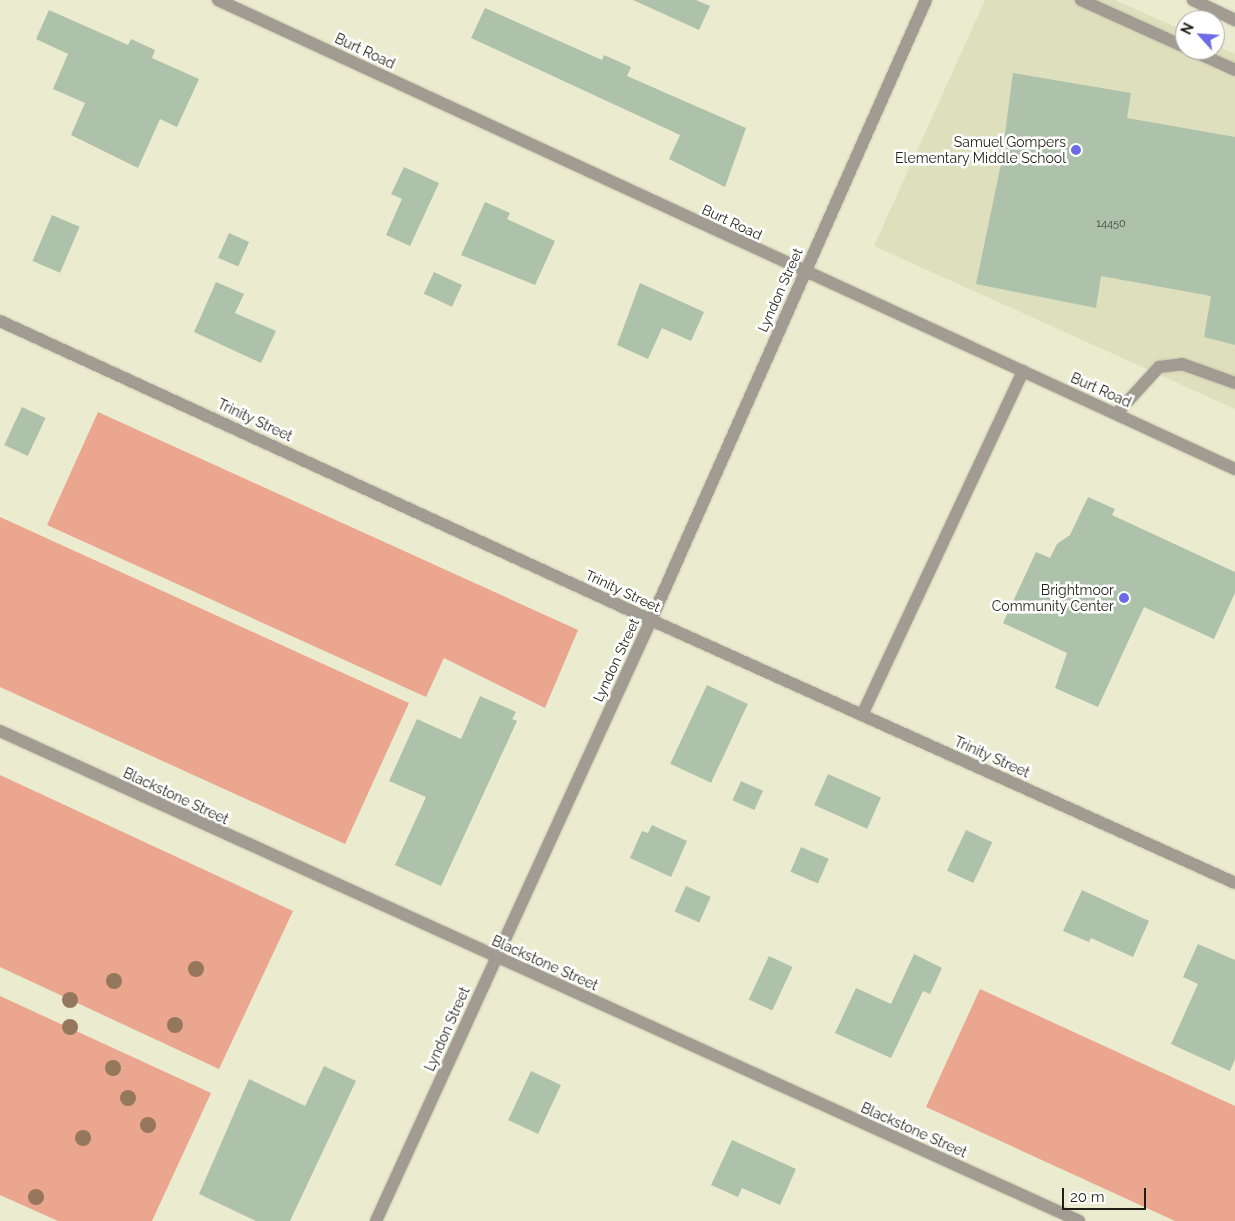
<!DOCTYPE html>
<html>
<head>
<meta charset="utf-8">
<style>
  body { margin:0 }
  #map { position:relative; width:1235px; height:1221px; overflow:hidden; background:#ebeccf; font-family:Raleway,sans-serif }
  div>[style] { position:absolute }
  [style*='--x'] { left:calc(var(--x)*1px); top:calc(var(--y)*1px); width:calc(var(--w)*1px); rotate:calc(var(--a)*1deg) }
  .built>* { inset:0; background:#dedfbc }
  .green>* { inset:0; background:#eaa68e }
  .building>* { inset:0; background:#adc1ab; transform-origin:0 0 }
  .roads { filter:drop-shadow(0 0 1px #c6c7ae) drop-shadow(0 0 1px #c6c7ae) }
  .minor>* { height:12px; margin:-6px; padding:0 6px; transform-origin:6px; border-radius:6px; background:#a29b91 }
  .trees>* { width:16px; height:16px; margin:-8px; border-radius:50%; background:#95775d }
  .dots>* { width:14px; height:14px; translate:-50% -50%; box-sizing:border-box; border:2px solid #fff; border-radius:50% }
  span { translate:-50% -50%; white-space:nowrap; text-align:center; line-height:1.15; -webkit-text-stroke:5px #fff; paint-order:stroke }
  .number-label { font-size:11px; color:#42483a }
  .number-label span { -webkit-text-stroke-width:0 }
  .street-label { font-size:14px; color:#1f2015 }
  .poi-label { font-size:14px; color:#1f2015 }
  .right { translate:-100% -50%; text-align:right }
  .north { position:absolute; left:1175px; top:10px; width:50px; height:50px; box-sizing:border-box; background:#fff; border:1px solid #a5a6a1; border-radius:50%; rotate:296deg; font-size:14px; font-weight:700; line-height:20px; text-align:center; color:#1f2015 }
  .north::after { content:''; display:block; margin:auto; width:18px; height:22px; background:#6d6be5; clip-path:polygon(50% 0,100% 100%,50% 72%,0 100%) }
  .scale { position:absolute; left:1062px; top:1188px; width:84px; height:22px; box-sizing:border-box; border:2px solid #1f2015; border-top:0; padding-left:6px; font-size:15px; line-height:18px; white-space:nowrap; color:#1f2015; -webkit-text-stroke:4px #fff; paint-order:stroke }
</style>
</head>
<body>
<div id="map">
  <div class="built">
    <div style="clip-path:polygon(985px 0,1115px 0,1185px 31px,1185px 50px,1215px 50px,1215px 45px,1235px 54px,1235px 409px,874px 246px)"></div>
  </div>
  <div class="green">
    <div style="clip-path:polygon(98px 412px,578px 630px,545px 708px,444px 658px,426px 697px,47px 525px)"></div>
    <div style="clip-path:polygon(0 517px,409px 703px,345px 844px,0 687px)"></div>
    <div style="clip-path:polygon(0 775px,293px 911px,219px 1069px,0 967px)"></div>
    <div style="clip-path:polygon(980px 989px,1235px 1106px,1235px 1221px,1175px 1221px,926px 1107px)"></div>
    <div style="clip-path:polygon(0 996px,211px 1093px,152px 1221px,58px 1221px,0 1195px)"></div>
  </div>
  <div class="building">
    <div style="clip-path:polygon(633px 0,696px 0,710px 6px,699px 30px)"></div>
    <div style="clip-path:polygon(485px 8px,602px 60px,604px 55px,631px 67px,627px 76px,746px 128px,725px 187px,669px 159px,680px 135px,471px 38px)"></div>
    <div style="clip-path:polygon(49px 10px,128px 45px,131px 39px,155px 50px,152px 58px,199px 79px,177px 127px,160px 119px,138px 168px,71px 135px,85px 103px,53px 89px,68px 54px,36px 39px)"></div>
    <div style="clip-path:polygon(1013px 73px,1131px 93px,1127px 118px,1235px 137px,1235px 345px,1204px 337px,1211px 296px,1101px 276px,1096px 308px,976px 284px,1001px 164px)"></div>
    <div style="clip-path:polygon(404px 167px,439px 183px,410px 246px,386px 235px,402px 199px,391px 194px)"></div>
    <div style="clip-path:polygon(485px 202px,510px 213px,507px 219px,555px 241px,535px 285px,461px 255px)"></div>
    <div style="left:52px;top:215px;width:30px;height:50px;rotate:23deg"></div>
    <div style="left:229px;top:233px;width:22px;height:27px;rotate:24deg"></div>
    <div style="left:434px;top:272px;width:31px;height:24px;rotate:25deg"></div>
    <div style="clip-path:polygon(216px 282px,244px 294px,235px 313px,276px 331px,261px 363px,194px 332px)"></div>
    <div style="clip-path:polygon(640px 283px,704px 312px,691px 341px,662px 328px,648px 359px,617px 345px)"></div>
    <div style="left:22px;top:407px;width:26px;height:42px;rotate:25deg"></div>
    <div style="clip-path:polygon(1088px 497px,1115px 509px,1112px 515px,1235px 572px,1235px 593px,1214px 639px,1144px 607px,1098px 707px,1055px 688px,1067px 653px,1003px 623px,1036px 552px,1050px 558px,1057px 544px,1070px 535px)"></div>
    <div style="left:707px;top:685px;width:45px;height:87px;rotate:25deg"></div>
    <div style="clip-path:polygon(480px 696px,516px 712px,512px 719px,517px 721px,441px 886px,395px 865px,426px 797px,389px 781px,417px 719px,461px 739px)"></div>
    <div style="left:828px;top:774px;width:58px;height:34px;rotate:24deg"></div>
    <div style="left:741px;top:781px;width:24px;height:21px;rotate:24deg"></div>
    <div style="clip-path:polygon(652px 825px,687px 841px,671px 877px,630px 858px,642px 831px,648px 833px)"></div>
    <div style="left:966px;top:830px;width:29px;height:45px;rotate:25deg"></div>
    <div style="left:801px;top:847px;width:30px;height:27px;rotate:23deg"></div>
    <div style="left:686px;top:886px;width:27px;height:28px;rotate:24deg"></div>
    <div style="clip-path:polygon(1082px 890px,1149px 921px,1133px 957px,1091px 938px,1089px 942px,1063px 931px)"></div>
    <div style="clip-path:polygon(1198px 944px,1235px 960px,1235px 1059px,1230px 1071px,1171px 1044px,1198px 984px,1183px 977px)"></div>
    <div style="clip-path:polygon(914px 954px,942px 968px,930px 994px,923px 991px,891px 1058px,835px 1033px,856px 988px,891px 1004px)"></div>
    <div style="left:769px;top:956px;width:26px;height:48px;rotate:25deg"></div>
    <div style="clip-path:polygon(324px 1066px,356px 1081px,290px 1221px,256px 1221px,199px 1194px,249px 1079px,305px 1106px)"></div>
    <div style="left:531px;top:1071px;width:33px;height:54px;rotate:25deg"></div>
    <div style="clip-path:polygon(732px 1140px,796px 1169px,780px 1205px,742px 1188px,738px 1197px,711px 1185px)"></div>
  </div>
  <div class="roads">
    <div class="minor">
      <div style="--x:218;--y:0;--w:1120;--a:24.76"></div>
      <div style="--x:1081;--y:0;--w:114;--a:24.3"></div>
      <div style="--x:1193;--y:0;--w:47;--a:25.5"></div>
      <div style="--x:1191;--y:50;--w:48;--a:24.4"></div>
      <div style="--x:0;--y:321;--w:716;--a:24.67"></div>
      <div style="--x:651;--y:620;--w:640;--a:24.24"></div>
      <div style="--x:1117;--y:413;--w:62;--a:-47.6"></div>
      <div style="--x:1159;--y:367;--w:23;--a:-7"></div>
      <div style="--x:1182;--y:364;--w:56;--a:19.7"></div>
      <div style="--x:862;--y:715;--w:380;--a:-64.9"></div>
      <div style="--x:0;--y:731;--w:1185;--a:24.42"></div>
      <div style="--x:376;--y:1221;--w:661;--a:-65.41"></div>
      <div style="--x:651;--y:620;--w:678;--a:-66.08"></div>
    </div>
  </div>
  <div class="trees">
    <div style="left:196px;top:969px"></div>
    <div style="left:114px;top:981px"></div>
    <div style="left:70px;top:1000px"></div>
    <div style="left:175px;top:1025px"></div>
    <div style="left:70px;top:1027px"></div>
    <div style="left:113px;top:1068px"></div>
    <div style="left:128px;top:1098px"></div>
    <div style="left:148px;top:1125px"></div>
    <div style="left:83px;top:1138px"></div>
    <div style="left:36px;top:1197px"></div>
  </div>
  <div class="dots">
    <div style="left:1076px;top:150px;background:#6d6be5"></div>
    <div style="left:1124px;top:598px;background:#6d6be5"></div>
  </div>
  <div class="number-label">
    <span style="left:1111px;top:224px">14450</span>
  </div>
  <div class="street-label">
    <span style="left:365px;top:51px;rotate:25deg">Burt Road</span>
    <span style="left:732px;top:222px;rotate:25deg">Burt Road</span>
    <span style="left:780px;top:290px;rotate:-66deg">Lyndon Street</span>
    <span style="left:1101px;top:390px;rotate:24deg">Burt Road</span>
    <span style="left:255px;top:420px;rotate:25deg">Trinity Street</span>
    <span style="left:623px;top:591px;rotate:25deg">Trinity Street</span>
    <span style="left:616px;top:660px;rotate:-65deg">Lyndon Street</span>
    <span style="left:992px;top:757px;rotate:24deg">Trinity Street</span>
    <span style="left:176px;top:796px;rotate:25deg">Blackstone Street</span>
    <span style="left:545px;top:963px;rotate:24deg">Blackstone Street</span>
    <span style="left:447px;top:1029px;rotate:-66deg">Lyndon Street</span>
    <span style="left:914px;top:1130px;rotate:24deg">Blackstone Street</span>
  </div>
  <div class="poi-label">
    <span class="right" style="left:1066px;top:150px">Samuel Gompers<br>Elementary Middle School</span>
    <span class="right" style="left:1114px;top:598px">Brightmoor<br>Community Center</span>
  </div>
  <div class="north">N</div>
  <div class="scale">20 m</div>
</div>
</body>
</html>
